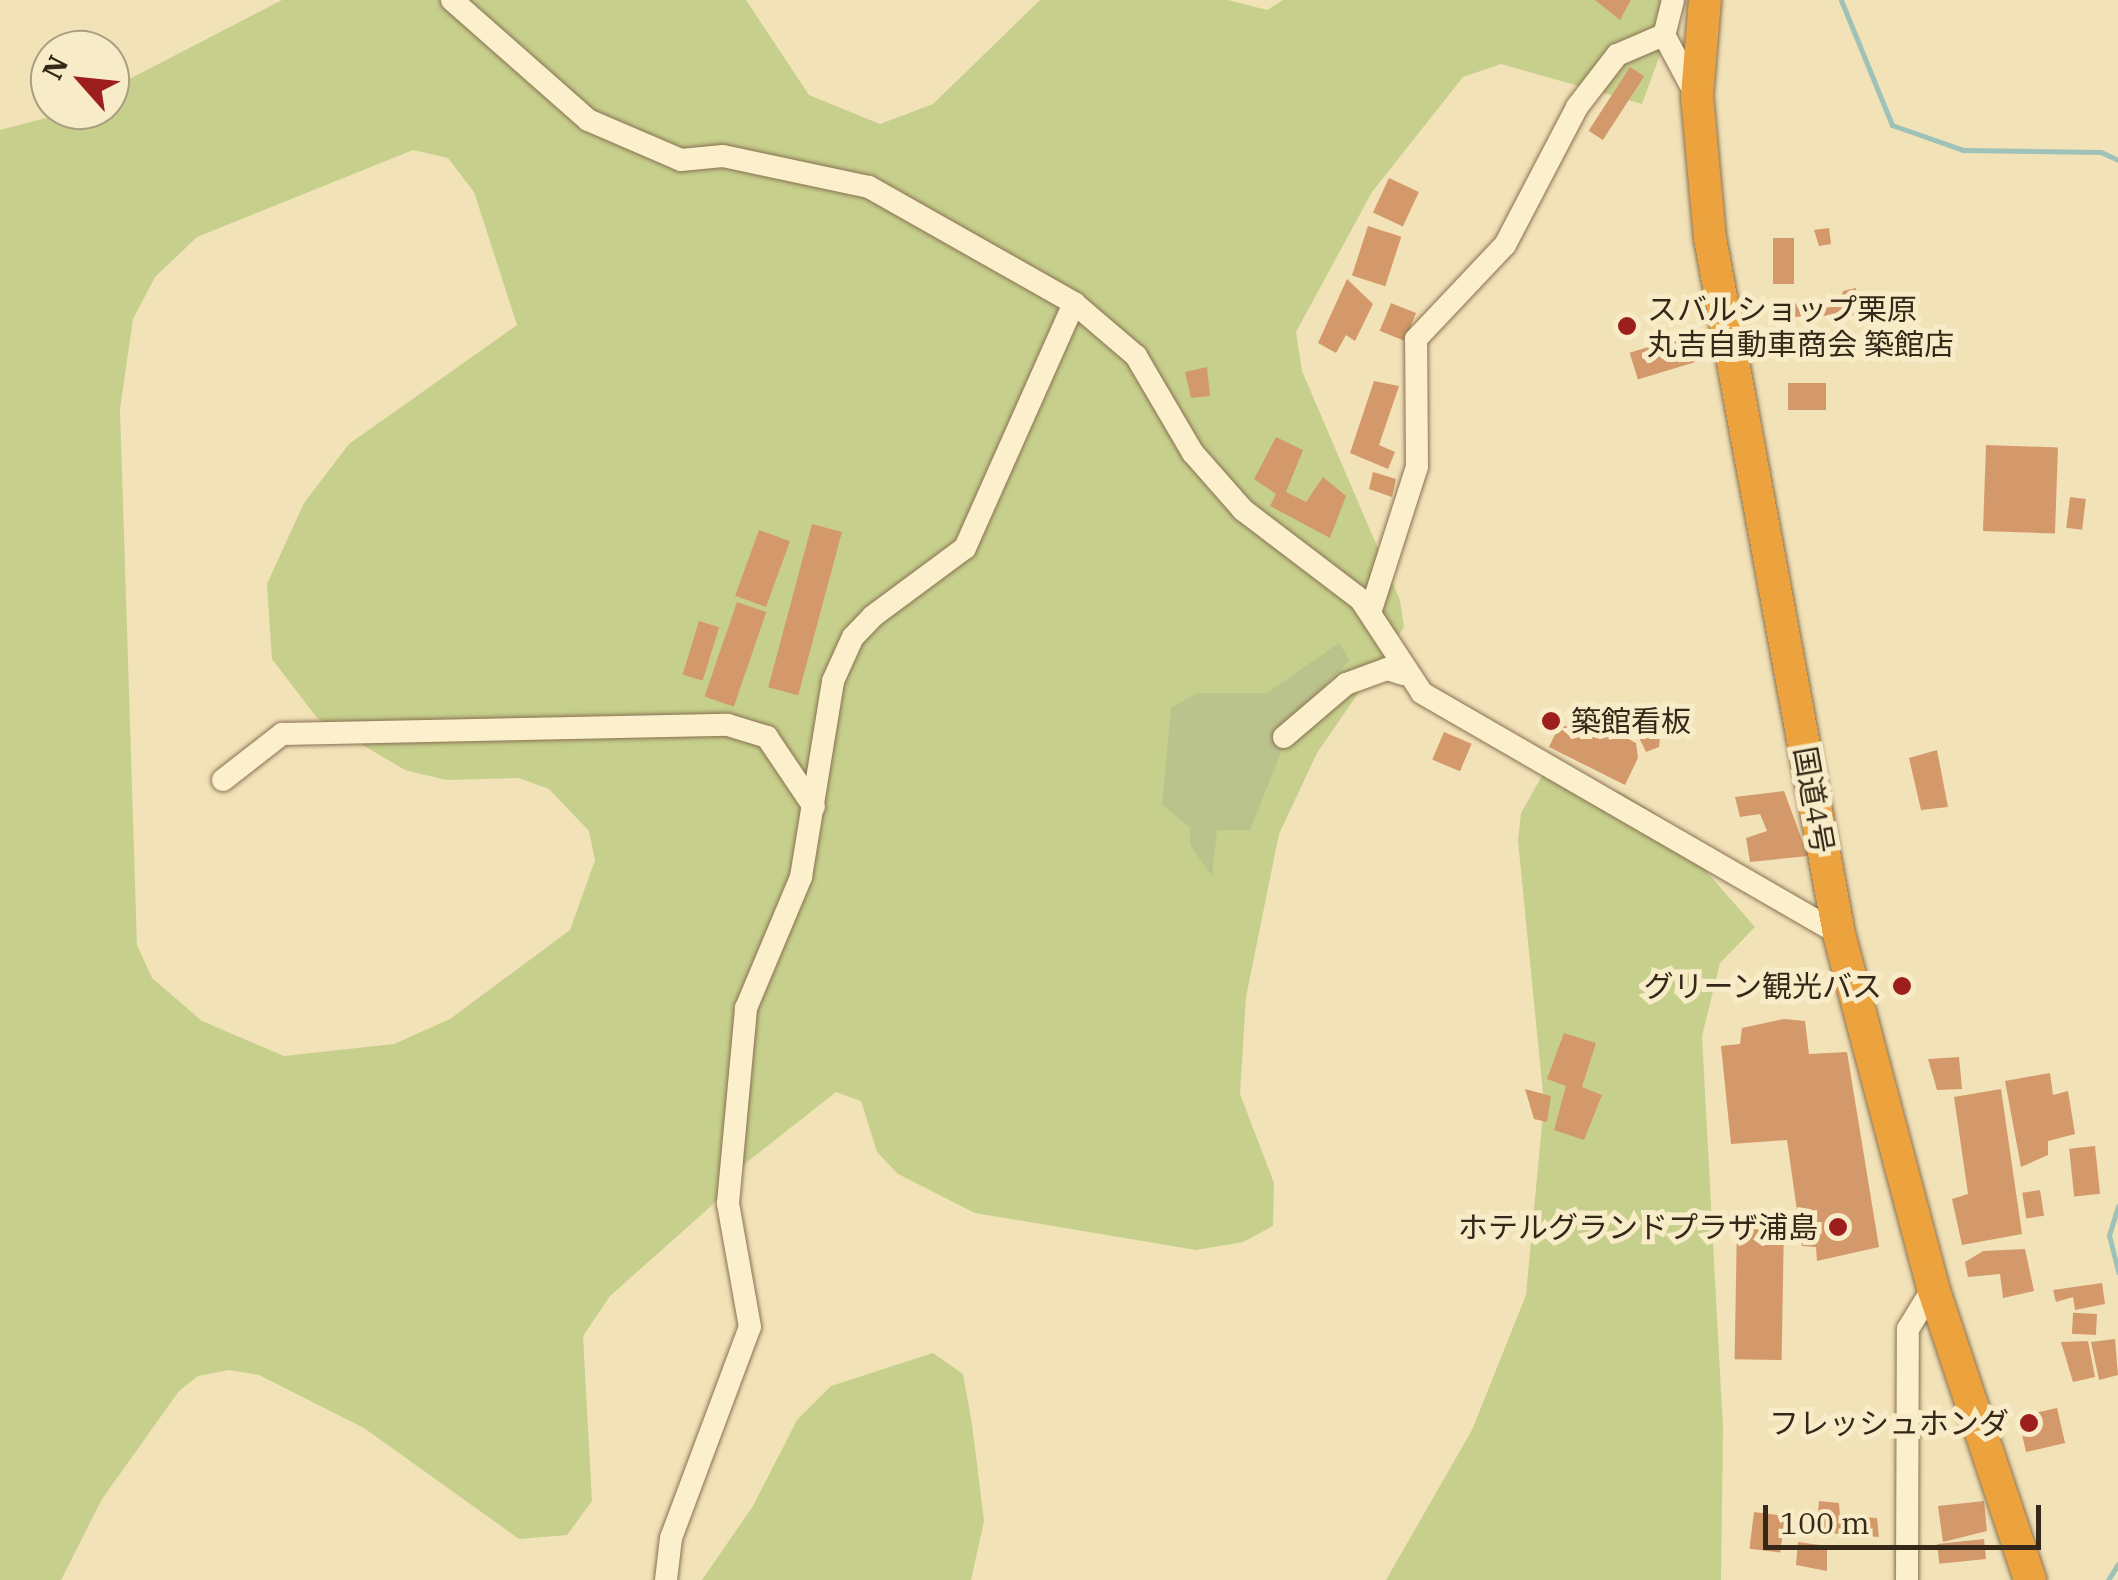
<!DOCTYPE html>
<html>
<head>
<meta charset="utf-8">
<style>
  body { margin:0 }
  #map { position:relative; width:2118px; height:1580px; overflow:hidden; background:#f2e2b8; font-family:"IBM Plex Serif","Noto Sans JP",serif }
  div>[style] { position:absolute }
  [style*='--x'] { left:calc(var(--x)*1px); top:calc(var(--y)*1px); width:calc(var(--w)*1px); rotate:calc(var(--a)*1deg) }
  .green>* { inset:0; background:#c6d08c }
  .cemetery>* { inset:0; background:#bbc38d }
  .stream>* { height:5px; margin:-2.5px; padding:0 2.5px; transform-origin:2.5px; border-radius:2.5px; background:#9ec1b8 }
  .building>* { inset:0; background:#d4996a; transform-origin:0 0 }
  .roads { filter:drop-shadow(0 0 2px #897052) drop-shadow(0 0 2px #897052) }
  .minor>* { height:22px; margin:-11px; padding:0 11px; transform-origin:11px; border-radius:11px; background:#fcefcc }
  .highway>* { height:32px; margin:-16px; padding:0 16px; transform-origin:16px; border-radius:16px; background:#eca33e }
  .dots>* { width:28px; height:28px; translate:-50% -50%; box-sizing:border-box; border:5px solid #f8ecc8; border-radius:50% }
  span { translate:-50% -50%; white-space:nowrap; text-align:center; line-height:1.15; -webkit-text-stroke:10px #f8ecc8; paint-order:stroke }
  .poi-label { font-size:30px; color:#362819 }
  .left { translate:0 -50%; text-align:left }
  .right { translate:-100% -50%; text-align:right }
  .street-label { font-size:30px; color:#362819 }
  .north { position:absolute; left:30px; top:30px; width:100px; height:100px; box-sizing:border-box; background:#f8ecc8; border:2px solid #aa9e82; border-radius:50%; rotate:297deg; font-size:28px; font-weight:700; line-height:40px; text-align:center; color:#362819 }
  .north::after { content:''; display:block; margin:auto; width:35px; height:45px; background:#9d1f1d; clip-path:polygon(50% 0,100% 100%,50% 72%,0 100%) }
  .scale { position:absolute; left:1763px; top:1505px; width:278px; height:45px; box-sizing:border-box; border:5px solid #362819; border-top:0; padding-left:12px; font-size:30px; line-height:35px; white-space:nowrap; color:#362819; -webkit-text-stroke:8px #f8ecc8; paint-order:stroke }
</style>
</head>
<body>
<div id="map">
  <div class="green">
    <div style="clip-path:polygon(evenodd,282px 0,746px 0,809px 95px,880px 124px,933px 104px,1040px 0,1228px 0,1267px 10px,1283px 0,1680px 0,1642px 104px,1501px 64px,1463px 77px,1372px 192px,1296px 332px,1302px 371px,1400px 600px,1404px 627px,1317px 753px,1279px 834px,1246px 997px,1240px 1094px,1274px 1183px,1273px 1226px,1243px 1242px,1196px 1250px,975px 1213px,898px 1174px,877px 1152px,861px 1101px,836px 1092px,747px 1162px,710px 1207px,610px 1296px,583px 1336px,592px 1501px,567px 1535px,519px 1539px,364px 1428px,259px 1375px,229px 1370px,198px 1376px,179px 1391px,102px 1499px,61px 1580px,0 1580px,0 130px,76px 110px,110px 110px,110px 89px,282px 0,413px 150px,448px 158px,474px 192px,517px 325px,349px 444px,304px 503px,267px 584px,272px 659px,317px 718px,405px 770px,446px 780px,519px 778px,549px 789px,589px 831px,595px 860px,570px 930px,450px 1019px,394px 1044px,284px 1056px,202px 1021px,152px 978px,137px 945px,120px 409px,133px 319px,155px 277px,197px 237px,413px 150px)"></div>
    <div style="clip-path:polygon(1543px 774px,1620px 792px,1656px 814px,1755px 927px,1720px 963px,1702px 1036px,1723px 1429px,1721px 1580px,1386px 1580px,1472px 1430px,1526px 1295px,1544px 1103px,1518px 841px,1521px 813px)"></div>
    <div style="clip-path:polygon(933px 1353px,963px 1374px,972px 1424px,984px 1521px,971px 1580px,702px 1580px,753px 1506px,797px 1420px,831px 1386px)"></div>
  </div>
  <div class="cemetery">
    <div style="clip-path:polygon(1339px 643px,1350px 660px,1297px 713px,1250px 830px,1217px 830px,1212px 876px,1190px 845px,1190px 827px,1162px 805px,1171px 708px,1197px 693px,1267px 693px)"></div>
  </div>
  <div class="stream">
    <div style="--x:1841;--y:0;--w:135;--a:67.8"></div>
    <div style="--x:1892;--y:125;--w:75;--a:19.4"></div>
    <div style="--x:1963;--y:150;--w:138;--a:0.8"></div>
    <div style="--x:2101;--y:152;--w:19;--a:25"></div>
    <div style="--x:2118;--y:1206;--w:30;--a:107"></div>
    <div style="--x:2109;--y:1235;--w:38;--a:76"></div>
    <div style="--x:2108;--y:1580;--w:19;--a:-58"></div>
  </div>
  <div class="building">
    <div style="clip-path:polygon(1595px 0,1631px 0,1620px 20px)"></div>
    <div style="left:1630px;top:67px;width:17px;height:76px;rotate:33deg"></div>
    <div style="left:1389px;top:178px;width:33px;height:38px;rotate:25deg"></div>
    <div style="left:1368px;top:226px;width:35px;height:52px;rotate:18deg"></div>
    <div style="clip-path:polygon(1829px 228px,1831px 244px,1819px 246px,1814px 230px)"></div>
    <div style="left:1794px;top:238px;width:46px;height:21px;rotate:90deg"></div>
    <div style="clip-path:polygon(1347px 279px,1373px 304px,1355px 341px,1346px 335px,1336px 353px,1318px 343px)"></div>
    <div style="clip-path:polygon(1856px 288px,1858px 315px,1794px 317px,1792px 302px,1840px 302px,1843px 291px)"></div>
    <div style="left:1391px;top:303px;width:27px;height:30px;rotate:22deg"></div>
    <div style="left:1688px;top:335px;width:28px;height:61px;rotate:73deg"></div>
    <div style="clip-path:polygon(1207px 367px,1210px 396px,1191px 398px,1185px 372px)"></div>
    <div style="clip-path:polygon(1374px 381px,1399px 386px,1379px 445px,1395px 452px,1388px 469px,1350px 453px)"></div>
    <div style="left:1788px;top:383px;width:38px;height:27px"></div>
    <div style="clip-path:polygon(1276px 437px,1303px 450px,1286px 492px,1306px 502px,1323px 477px,1346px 496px,1330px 538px,1270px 506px,1276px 494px,1254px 479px)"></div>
    <div style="left:1986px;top:445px;width:72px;height:86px;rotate:2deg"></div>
    <div style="clip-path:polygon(1373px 472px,1396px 479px,1392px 497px,1369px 489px)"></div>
    <div style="left:2070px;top:497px;width:16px;height:31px;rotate:7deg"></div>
    <div style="left:812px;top:524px;width:31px;height:169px;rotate:15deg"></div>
    <div style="left:759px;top:530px;width:33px;height:70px;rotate:20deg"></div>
    <div style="left:737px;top:602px;width:31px;height:100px;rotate:19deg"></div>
    <div style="left:699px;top:621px;width:21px;height:56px;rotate:17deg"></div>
    <div style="clip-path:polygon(1663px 708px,1659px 747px,1646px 752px,1629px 717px)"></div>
    <div style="clip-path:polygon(1598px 723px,1636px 743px,1638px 758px,1625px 785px,1549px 747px,1560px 724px,1589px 735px)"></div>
    <div style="left:1444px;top:732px;width:30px;height:30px;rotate:23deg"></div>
    <div style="clip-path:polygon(1937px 750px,1948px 807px,1921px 810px,1909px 758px)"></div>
    <div style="clip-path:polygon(1784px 791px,1808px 856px,1750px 862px,1746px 838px,1767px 831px,1760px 814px,1740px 817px,1735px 797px)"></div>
    <div style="clip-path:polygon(1784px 1019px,1805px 1021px,1809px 1054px,1847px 1052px,1879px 1247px,1817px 1261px,1816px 1247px,1802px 1246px,1787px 1140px,1731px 1144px,1721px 1046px,1740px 1044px,1742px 1028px)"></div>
    <div style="clip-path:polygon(1564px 1033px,1596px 1043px,1582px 1087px,1602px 1095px,1584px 1140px,1554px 1130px,1566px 1086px,1547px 1079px)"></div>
    <div style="clip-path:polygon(1959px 1057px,1962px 1089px,1937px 1090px,1928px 1059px)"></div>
    <div style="clip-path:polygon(2050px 1073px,2053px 1095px,2068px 1091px,2075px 1134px,2048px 1141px,2048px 1155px,2021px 1167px,2005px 1081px)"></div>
    <div style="clip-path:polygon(1525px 1089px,1551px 1096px,1547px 1122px,1534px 1119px)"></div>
    <div style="clip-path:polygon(2001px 1089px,2022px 1234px,1962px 1245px,1952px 1199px,1968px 1194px,1954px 1097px)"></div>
    <div style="left:2095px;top:1146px;width:48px;height:26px;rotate:84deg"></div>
    <div style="left:2040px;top:1190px;width:26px;height:18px;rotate:81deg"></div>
    <div style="left:1784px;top:1223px;width:137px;height:47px;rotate:91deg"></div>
    <div style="clip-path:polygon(2025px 1249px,2034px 1291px,2003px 1298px,2000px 1274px,1968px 1277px,1965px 1262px,1983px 1251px)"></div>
    <div style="clip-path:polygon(2102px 1283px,2105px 1304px,2075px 1310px,2073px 1297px,2056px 1302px,2053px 1290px)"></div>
    <div style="left:2097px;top:1314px;width:21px;height:24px;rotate:93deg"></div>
    <div style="clip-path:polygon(2115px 1339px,2118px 1375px,2099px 1380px,2091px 1342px)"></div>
    <div style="clip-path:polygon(2088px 1341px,2095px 1377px,2073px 1382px,2061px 1342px)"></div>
    <div style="left:2057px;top:1408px;width:36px;height:40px;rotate:77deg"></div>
    <div style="clip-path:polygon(1819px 1501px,1839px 1503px,1840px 1516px,1877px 1518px,1879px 1537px,1816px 1532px)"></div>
    <div style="clip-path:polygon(1984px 1501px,1987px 1531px,1943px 1542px,1938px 1506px)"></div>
    <div style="left:1754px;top:1512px;width:31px;height:37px;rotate:7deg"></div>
    <div style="left:1984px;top:1539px;width:20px;height:47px;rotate:84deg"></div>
    <div style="clip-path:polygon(1798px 1542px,1827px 1546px,1827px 1571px,1796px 1565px)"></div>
  </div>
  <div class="roads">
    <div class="minor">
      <div style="--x:452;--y:0;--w:181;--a:41.4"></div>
      <div style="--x:588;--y:120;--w:101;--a:23.3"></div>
      <div style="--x:681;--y:160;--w:42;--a:-5.4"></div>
      <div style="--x:723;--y:156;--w:149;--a:12"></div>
      <div style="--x:869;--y:187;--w:236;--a:29.5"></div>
      <div style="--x:1074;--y:303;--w:82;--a:40.5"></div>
      <div style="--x:1136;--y:356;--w:113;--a:59.6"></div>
      <div style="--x:1193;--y:453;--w:76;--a:48.7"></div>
      <div style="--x:1243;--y:510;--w:148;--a:37.3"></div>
      <div style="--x:1361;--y:600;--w:111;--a:56.7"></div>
      <div style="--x:1422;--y:693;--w:482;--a:30"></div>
      <div style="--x:1673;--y:0;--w:36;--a:104"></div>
      <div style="--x:1664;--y:35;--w:66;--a:61.9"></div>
      <div style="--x:1370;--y:613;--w:153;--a:-72.2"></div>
      <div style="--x:1417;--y:467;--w:128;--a:-90.4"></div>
      <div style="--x:1416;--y:339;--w:129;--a:-46.6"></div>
      <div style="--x:1505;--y:245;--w:156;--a:-62.4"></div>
      <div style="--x:1577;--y:107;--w:66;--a:-52.4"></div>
      <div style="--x:1617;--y:55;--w:51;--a:-23.1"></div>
      <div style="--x:1284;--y:737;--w:82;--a:-40.5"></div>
      <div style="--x:1346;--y:684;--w:44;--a:-20.1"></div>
      <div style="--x:1387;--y:669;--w:17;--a:17"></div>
      <div style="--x:223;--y:780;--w:75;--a:-37.9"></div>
      <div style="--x:282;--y:734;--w:446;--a:-1.2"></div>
      <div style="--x:728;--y:725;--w:41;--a:17.1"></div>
      <div style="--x:767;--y:737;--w:84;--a:56.1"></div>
      <div style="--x:666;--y:1580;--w:42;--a:-83.2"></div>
      <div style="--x:671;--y:1538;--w:225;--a:-69.5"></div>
      <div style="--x:750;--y:1327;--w:126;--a:-100.1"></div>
      <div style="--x:728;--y:1203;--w:196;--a:-84.7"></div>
      <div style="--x:746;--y:1008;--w:142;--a:-67.2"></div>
      <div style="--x:801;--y:877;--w:199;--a:-80.7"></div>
      <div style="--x:833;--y:681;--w:48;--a:-65.6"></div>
      <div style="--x:853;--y:637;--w:29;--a:-46"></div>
      <div style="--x:873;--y:616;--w:114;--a:-36.5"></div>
      <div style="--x:965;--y:548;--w:268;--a:-66"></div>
      <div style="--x:1907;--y:1580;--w:251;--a:-89.8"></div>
      <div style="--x:1908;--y:1329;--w:48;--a:-58.6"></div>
    </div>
    <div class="highway">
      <div style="--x:1705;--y:0;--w:96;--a:94.8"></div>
      <div style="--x:1697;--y:96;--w:143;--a:84.8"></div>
      <div style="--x:1710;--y:238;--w:708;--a:79.5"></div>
      <div style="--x:1839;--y:934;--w:366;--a:75.1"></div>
      <div style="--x:1933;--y:1288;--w:308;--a:71.6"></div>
    </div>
  </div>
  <div class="dots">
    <div style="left:1627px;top:326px;background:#9d1f1d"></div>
    <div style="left:1551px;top:721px;background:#9d1f1d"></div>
    <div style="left:1902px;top:986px;background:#9d1f1d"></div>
    <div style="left:1838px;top:1227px;background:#9d1f1d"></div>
    <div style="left:2029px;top:1423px;background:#9d1f1d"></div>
  </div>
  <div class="poi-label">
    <span class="left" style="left:1647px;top:326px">スバルショップ栗原<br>丸吉自動車商会 築館店</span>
    <span class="left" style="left:1571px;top:721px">築館看板</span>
    <span class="right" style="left:1882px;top:986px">グリーン観光バス</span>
    <span class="right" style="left:1818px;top:1227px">ホテルグランドプラザ浦島</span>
    <span class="right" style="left:2009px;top:1423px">フレッシュホンダ</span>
  </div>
  <div class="street-label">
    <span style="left:1814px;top:800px;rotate:80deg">国道4号</span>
  </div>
  <div class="north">N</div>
  <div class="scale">100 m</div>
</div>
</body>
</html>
